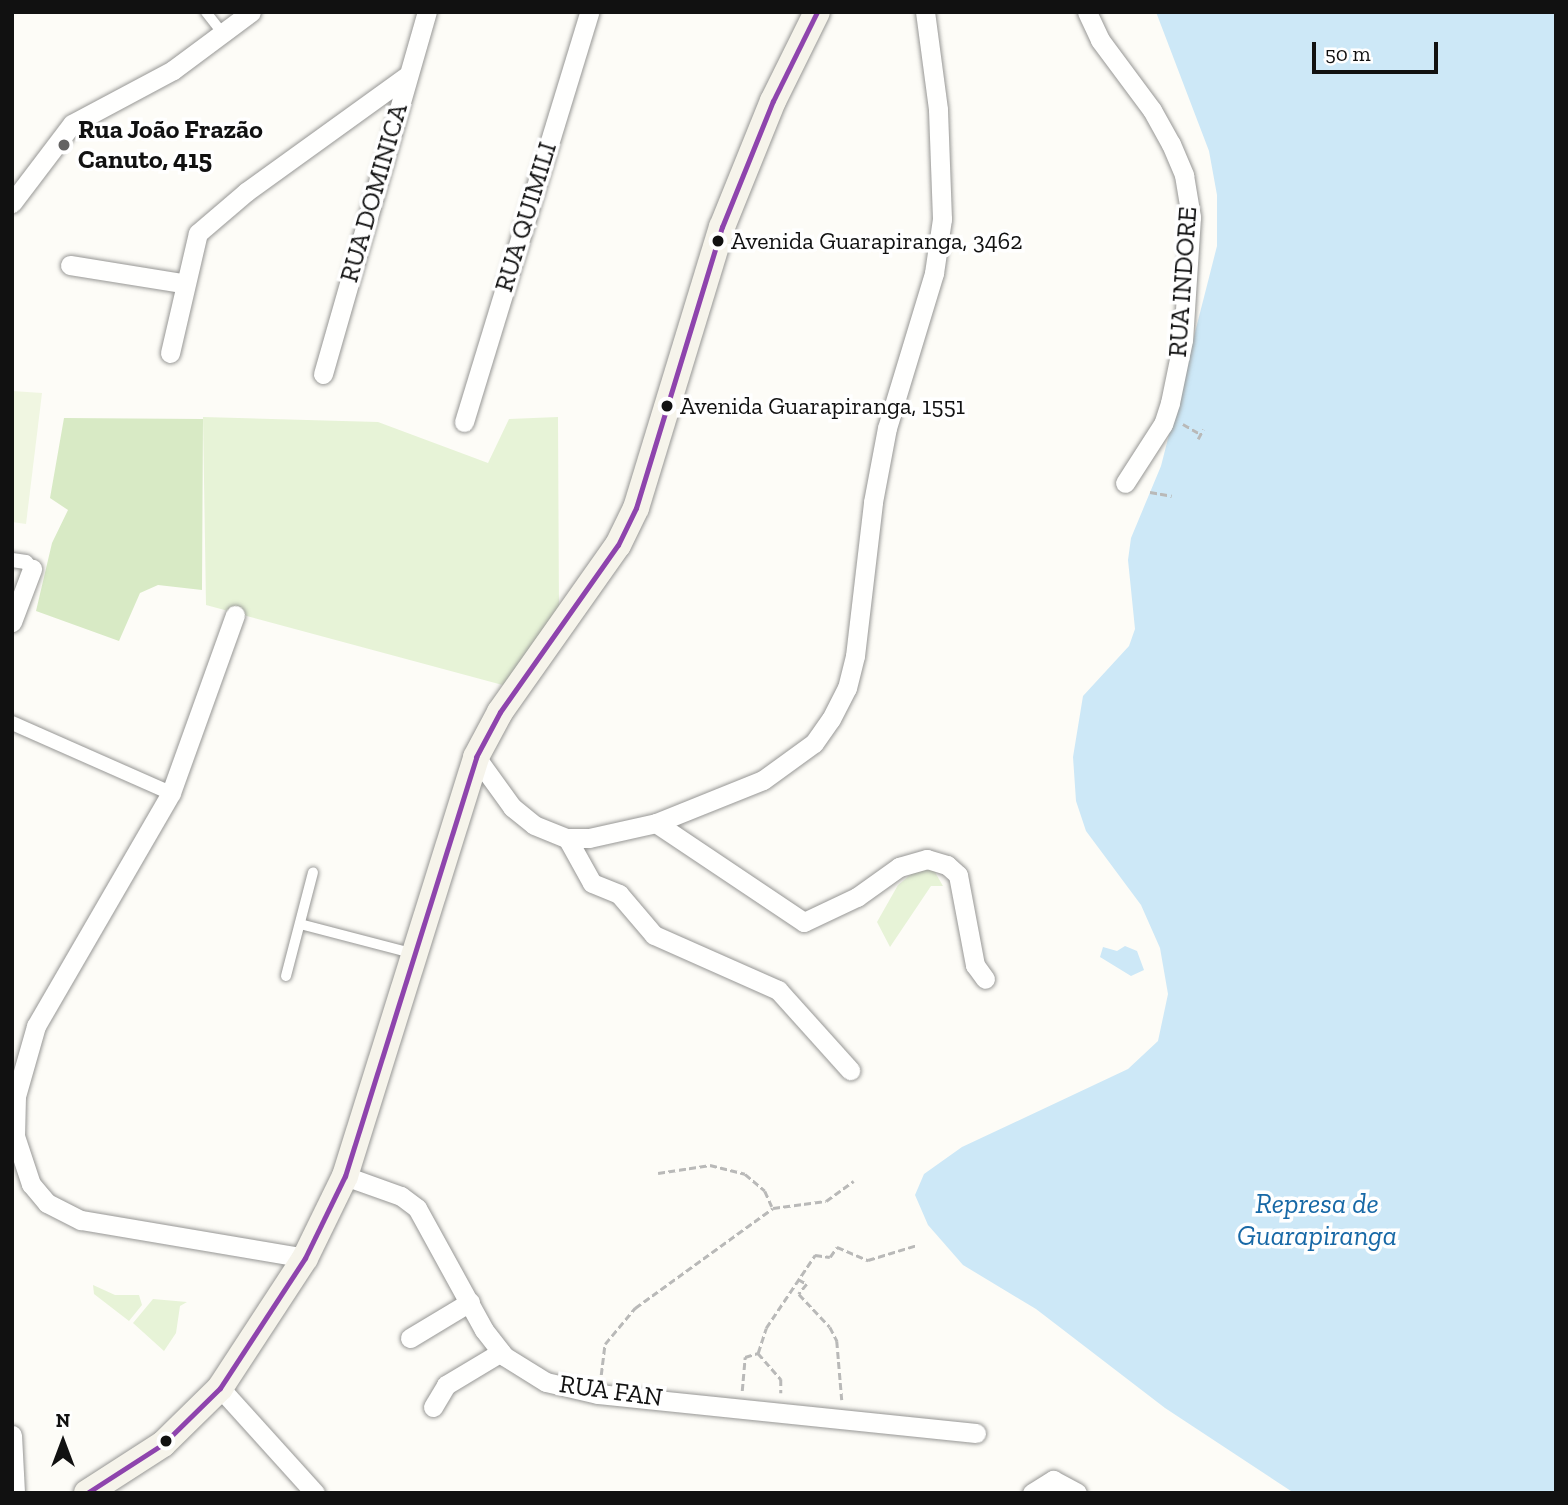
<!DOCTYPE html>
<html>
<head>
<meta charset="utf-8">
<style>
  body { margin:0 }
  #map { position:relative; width:1568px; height:1505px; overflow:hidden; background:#fdfcf7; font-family:"Zilla Slab",serif }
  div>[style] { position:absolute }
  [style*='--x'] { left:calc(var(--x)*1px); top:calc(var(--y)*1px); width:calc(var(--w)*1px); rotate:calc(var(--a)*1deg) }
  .green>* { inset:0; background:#e7f3d7 }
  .forest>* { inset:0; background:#d8eac5 }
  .pitch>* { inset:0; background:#f0f6e1 }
  .water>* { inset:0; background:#cde8f7 }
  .path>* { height:2.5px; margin-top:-1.25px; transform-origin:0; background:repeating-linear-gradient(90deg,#b9b9b8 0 7px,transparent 0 10.5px) }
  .roads { filter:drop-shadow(0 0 2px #979795) drop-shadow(0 0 2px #979795) }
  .service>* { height:10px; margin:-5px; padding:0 5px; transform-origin:5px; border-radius:5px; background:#fffffe }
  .pedestrian>* { height:14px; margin:-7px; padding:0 7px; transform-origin:7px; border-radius:7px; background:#fffffe }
  .minor>* { height:19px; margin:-9.5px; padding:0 9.5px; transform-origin:9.5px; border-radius:9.5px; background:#fffffe }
  .secondary>* { height:26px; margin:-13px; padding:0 13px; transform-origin:13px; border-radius:13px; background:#f6f4eb }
  .bus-1>* { height:5px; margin:-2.5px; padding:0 2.5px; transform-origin:2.5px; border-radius:2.5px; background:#8e44ad }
  .dots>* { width:19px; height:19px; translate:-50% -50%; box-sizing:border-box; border:4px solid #fff; border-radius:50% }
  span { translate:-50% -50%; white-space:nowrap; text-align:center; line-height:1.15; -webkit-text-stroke:7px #fff; paint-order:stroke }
  .bus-label { font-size:24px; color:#111 }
  .left { translate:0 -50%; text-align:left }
  .poi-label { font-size:26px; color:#111; font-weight:700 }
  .street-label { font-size:26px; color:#111 }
  .water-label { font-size:28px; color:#1768a6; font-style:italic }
  .frame { position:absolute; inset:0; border:14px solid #111; pointer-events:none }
  .north { position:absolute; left:28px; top:1407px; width:70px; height:70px; -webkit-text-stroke:5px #fff; paint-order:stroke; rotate:0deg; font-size:19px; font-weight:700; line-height:28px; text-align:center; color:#111 }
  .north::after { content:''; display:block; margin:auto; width:24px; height:32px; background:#111; clip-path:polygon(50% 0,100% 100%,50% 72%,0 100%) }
  .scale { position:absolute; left:1312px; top:42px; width:126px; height:32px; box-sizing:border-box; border:4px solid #111; border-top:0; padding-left:9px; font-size:21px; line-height:24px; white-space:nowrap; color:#111; -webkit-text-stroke:5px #fff; paint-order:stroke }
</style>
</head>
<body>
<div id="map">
  <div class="green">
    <div style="clip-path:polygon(203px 417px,378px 422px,488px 463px,509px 419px,558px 417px,559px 612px,510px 687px,206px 605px)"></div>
    <div style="clip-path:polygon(920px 867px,932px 867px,943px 886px,931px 886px,890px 947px,877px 922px,898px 885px)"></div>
    <div style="clip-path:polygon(93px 1285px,115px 1295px,139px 1295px,142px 1305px,129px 1321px,94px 1294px)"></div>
    <div style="clip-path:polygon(153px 1299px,187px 1302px,180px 1306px,176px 1333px,164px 1351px,133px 1323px)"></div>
  </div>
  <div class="forest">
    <div style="clip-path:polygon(64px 418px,203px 419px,202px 590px,158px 585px,140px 593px,119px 641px,36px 611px,52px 543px,68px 510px,50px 498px)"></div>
  </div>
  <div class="pitch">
    <div style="clip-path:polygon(12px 391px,42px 393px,26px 524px,12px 522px)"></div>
  </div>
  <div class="water">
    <div style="clip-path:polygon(1156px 12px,1556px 12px,1556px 1493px,1294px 1493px,1165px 1408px,1036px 1309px,963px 1265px,928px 1225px,915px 1195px,924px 1174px,962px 1147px,1128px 1069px,1158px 1041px,1168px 994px,1160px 948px,1141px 905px,1086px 831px,1076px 801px,1073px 757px,1083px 696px,1129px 646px,1135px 629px,1128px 560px,1131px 538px,1161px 466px,1217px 246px,1217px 195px,1209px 151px)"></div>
    <div style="clip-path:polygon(1125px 946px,1137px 951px,1144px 970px,1131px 976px,1100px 957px,1103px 947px,1117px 951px)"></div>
  </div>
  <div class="path">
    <div style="--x:1183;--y:424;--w:20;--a:30"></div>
    <div style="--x:1198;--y:439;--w:11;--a:-63"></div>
    <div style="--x:1150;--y:492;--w:22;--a:10"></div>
    <div style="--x:658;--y:1173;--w:53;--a:-8.7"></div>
    <div style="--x:710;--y:1165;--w:36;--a:14"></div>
    <div style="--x:745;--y:1174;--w:26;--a:40"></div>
    <div style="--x:765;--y:1191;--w:17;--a:66"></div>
    <div style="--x:798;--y:1279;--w:10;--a:29"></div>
    <div style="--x:807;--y:1284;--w:13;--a:129"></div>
    <div style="--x:799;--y:1294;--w:45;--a:46.8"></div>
    <div style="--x:830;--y:1327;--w:16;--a:63"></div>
    <div style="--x:837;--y:1341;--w:59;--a:85.2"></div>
    <div style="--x:758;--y:1353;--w:35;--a:49"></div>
    <div style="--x:781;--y:1379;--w:14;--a:90"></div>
    <div style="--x:601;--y:1375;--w:31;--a:-83"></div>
    <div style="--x:605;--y:1344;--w:47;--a:-50.2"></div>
    <div style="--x:635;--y:1308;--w:170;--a:-35.9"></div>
    <div style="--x:773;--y:1208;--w:53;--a:-7.5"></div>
    <div style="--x:826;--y:1201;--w:34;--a:-36"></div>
    <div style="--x:742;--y:1391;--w:34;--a:-85"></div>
    <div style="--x:745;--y:1357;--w:14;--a:-17"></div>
    <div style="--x:758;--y:1353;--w:26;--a:-72"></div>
    <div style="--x:766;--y:1328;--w:88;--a:-56.1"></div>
    <div style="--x:815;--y:1255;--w:15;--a:8"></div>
    <div style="--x:830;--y:1257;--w:12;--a:-55"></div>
    <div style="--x:837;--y:1247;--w:34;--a:23"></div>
    <div style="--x:868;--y:1260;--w:51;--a:-17"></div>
  </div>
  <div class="roads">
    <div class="service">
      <div style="--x:206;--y:12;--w:28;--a:52"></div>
      <div style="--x:300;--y:924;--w:115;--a:14.6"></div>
      <div style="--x:286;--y:976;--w:107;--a:-75.4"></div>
    </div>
    <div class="pedestrian">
      <div style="--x:12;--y:560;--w:14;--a:8"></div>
      <div style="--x:26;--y:562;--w:9;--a:49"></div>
      <div style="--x:12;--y:723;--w:174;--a:23.8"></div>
    </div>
    <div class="minor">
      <div style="--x:1087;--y:12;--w:31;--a:65"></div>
      <div style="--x:1100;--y:40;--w:87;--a:53.4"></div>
      <div style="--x:1152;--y:110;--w:39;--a:61"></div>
      <div style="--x:1171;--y:144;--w:34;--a:67"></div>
      <div style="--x:1184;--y:175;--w:43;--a:80.5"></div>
      <div style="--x:1191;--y:217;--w:123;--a:93.7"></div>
      <div style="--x:1183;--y:340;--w:64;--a:101.7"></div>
      <div style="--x:1170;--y:403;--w:22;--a:108"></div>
      <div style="--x:1163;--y:424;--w:70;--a:122.8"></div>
      <div style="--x:12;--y:203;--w:99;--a:-52.8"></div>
      <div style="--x:72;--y:124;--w:115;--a:-28.1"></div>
      <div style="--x:173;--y:70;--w:97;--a:-36.6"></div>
      <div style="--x:70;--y:265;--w:114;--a:9.1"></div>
      <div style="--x:170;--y:353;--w:123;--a:-76.9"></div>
      <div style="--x:198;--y:233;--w:63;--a:-40.5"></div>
      <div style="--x:246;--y:192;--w:200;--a:-35.8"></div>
      <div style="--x:323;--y:374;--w:377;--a:-74"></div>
      <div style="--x:464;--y:422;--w:429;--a:-73"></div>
      <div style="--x:235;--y:615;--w:189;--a:109.8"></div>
      <div style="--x:171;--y:793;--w:269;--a:120.1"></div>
      <div style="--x:36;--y:1026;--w:73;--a:105.9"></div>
      <div style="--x:16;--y:1096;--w:40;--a:91.4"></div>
      <div style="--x:15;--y:1136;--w:51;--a:71.6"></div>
      <div style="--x:31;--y:1184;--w:25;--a:50"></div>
      <div style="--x:47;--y:1203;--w:38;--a:27"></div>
      <div style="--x:81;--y:1220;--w:227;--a:9.6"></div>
      <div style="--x:12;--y:622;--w:57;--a:-69.3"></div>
      <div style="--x:476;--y:757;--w:62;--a:54.2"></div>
      <div style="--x:512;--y:807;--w:28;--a:39"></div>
      <div style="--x:534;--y:825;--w:35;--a:22"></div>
      <div style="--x:567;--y:838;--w:22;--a:0"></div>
      <div style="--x:589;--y:838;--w:69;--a:-12.6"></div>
      <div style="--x:656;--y:823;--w:115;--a:-21.9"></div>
      <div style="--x:763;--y:780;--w:63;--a:-36"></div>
      <div style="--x:814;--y:743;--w:29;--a:-55"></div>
      <div style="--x:831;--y:719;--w:35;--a:-63"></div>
      <div style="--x:847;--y:688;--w:33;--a:-76"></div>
      <div style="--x:855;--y:656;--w:155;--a:-83.3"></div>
      <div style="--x:873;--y:502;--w:75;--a:-79.3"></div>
      <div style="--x:887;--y:428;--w:162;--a:-73.1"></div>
      <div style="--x:934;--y:273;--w:55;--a:-81.6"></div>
      <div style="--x:942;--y:219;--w:110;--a:-92.1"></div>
      <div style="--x:938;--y:109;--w:98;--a:-97.6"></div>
      <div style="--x:656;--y:823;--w:178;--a:33.8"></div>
      <div style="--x:804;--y:922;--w:59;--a:-25.3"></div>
      <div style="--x:857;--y:897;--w:52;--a:-35.5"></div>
      <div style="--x:899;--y:867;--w:29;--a:-16"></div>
      <div style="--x:927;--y:859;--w:21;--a:17"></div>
      <div style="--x:947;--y:865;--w:15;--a:42"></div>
      <div style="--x:958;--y:875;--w:92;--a:79.3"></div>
      <div style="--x:975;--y:965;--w:17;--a:54"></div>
      <div style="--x:567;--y:838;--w:51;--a:60.9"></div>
      <div style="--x:592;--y:883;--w:29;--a:22"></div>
      <div style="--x:619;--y:894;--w:54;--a:49.5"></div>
      <div style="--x:654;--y:935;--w:136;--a:23.9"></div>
      <div style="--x:778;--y:990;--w:108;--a:48"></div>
      <div style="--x:345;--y:1176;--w:59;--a:19.7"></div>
      <div style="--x:401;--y:1196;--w:20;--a:37"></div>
      <div style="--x:417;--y:1208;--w:139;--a:61.2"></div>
      <div style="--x:484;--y:1330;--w:33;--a:52"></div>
      <div style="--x:504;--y:1356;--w:49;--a:31.8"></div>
      <div style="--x:546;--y:1382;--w:53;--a:13"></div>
      <div style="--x:598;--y:1394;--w:380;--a:5.9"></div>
      <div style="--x:410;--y:1338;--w:70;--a:-31"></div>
      <div style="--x:220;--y:1388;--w:142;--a:47.9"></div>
      <div style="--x:433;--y:1407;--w:26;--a:-59"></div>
      <div style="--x:446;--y:1385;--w:64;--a:-31"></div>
      <div style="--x:12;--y:1435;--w:58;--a:87"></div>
      <div style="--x:1032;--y:1493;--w:25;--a:-32"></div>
      <div style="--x:1053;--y:1480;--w:27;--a:28"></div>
    </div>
    <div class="secondary">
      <div style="--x:87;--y:1493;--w:90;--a:-32.8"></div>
      <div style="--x:163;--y:1444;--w:80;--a:-44.5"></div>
      <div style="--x:220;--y:1388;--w:155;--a:-56.8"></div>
      <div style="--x:305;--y:1258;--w:91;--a:-64"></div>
      <div style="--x:345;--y:1176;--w:439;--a:-72.6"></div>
      <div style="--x:476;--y:757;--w:51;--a:-61.9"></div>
      <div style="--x:500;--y:712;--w:204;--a:-54.8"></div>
      <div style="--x:618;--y:545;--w:41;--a:-64.1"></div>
      <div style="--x:636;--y:508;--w:294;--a:-73"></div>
      <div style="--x:722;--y:227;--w:136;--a:-68"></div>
      <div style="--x:773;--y:101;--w:99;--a:-63.7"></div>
    </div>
  </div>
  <div class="bus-1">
    <div style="--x:87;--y:1493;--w:90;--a:-32.8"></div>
    <div style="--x:163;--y:1444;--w:80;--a:-44.5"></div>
    <div style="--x:220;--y:1388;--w:155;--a:-56.8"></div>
    <div style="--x:305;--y:1258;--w:91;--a:-64"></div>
    <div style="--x:345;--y:1176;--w:439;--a:-72.6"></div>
    <div style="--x:476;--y:757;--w:51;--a:-61.9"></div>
    <div style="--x:500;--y:712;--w:204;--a:-54.8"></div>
    <div style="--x:618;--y:545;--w:41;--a:-64.1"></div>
    <div style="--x:636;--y:508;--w:294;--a:-73"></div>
    <div style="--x:722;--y:227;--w:136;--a:-68"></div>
    <div style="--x:773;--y:101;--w:99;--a:-63.7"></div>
  </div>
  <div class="dots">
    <div style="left:64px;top:145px;background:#646362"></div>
    <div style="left:718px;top:241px;background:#111"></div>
    <div style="left:667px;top:406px;background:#111"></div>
    <div style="left:166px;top:1441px;background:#111"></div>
  </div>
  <div class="bus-label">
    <span class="left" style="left:731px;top:241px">Avenida Guarapiranga, 3462</span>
    <span class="left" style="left:680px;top:406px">Avenida Guarapiranga, 1551</span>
  </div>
  <div class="poi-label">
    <span class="left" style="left:78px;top:145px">Rua João Frazão<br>Canuto, 415</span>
  </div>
  <div class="street-label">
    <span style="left:374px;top:193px;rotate:-74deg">RUA DOMINICA</span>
    <span style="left:526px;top:217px;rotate:-73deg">RUA QUIMILI</span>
    <span style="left:1183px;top:282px;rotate:-86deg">RUA INDORE</span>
    <span style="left:611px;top:1391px;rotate:8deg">RUA FAN</span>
  </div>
  <div class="water-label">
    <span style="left:1317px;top:1220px">Represa de<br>Guarapiranga</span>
  </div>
  <div class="frame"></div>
  <div class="north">N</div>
  <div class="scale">50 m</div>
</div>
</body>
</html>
